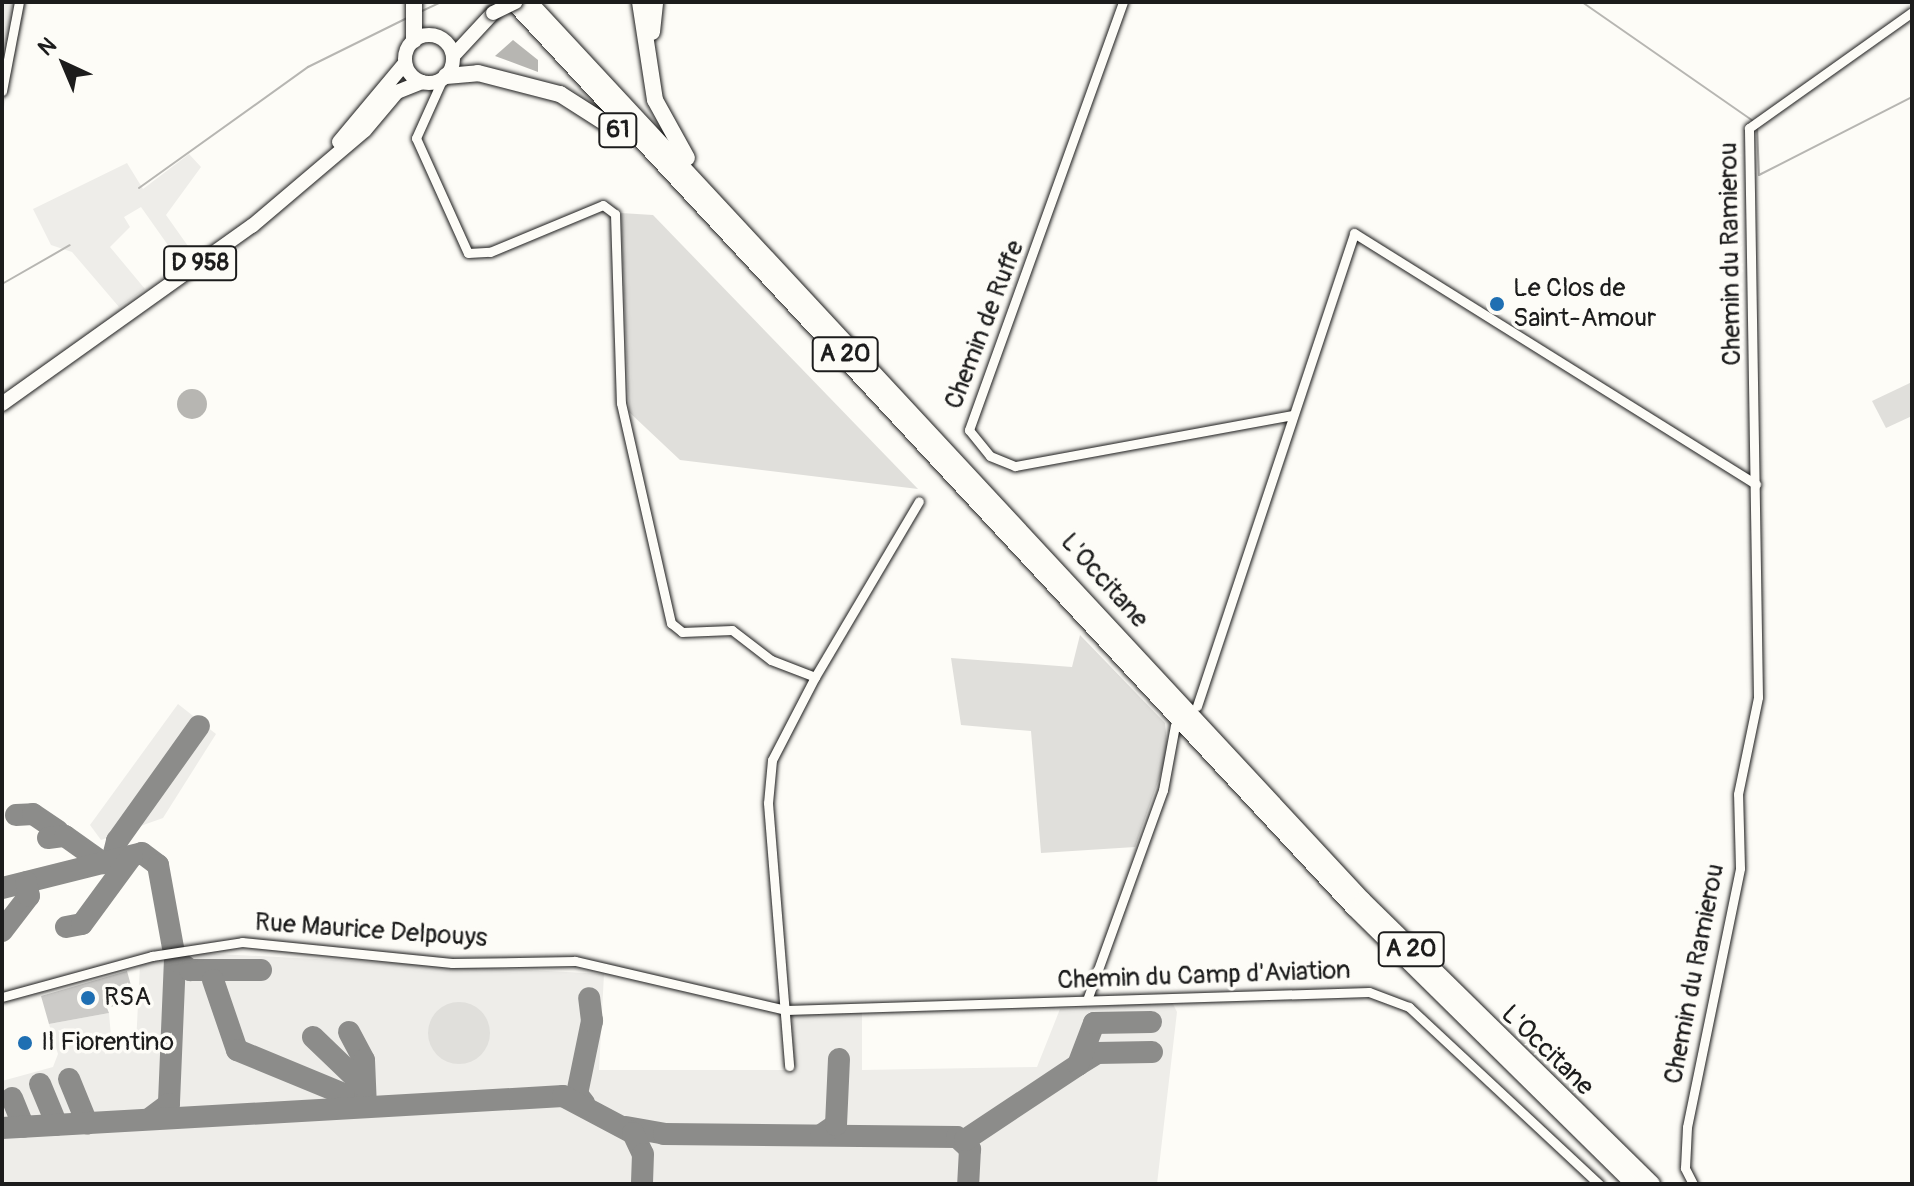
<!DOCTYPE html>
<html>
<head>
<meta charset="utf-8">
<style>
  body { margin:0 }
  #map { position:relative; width:1914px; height:1186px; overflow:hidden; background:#fdfcf7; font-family:Pangolin,sans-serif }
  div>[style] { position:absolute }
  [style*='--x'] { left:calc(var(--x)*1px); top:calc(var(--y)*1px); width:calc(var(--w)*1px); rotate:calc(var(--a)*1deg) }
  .built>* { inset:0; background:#eeede9 }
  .green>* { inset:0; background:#e0dfdb }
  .round { border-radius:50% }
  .water>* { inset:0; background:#b7b6b2 }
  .stream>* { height:2px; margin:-1px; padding:0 1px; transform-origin:1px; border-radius:1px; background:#b7b6b2 }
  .taxiway>* { height:22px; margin:-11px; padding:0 11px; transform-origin:11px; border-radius:11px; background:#8c8c8a }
  .building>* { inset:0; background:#cccbc8 }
  .roads { filter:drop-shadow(0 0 2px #1c1c1c) drop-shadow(0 0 2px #1c1c1c) }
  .street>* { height:9px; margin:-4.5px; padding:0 4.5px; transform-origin:4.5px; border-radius:4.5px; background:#fdfcf7 }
  .primary>* { height:14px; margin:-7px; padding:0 7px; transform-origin:7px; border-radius:7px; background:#fdfcf7 }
  .primary>.ring { margin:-7px; padding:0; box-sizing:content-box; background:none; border:14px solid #fdfcf7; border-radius:50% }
  .highway>* { height:16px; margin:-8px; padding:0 8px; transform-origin:8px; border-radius:8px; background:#fdfcf7 }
  .bridges { filter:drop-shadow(0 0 2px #1c1c1c) drop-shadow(0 0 2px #1c1c1c) }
  .primary-bridge>* { height:14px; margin:-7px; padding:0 7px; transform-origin:7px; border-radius:7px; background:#fdfcf7 }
  .dots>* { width:22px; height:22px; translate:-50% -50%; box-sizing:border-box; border:4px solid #fdfcf7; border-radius:50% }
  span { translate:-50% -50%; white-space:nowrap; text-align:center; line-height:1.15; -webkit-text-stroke:7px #fdfcf7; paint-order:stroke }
  .shield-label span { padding:2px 6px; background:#fdfcf7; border:2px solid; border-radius:6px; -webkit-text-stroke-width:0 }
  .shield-label { font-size:24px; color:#1c1c1c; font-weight:700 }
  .street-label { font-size:26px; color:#1c1c1c }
  .poi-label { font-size:26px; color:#1c1c1c }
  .left { translate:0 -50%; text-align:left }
  .frame { position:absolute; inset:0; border:4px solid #1c1c1c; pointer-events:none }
  .north { position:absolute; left:24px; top:24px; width:80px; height:80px; -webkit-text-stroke:6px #fdfcf7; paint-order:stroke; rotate:316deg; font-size:22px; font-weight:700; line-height:32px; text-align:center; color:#1c1c1c }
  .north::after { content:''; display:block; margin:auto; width:28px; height:36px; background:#1c1c1c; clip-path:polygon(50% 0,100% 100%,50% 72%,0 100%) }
</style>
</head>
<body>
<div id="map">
  <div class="built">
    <div style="clip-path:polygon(2px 2px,27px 2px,2px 116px)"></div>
    <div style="clip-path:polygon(189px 154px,201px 167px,166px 215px,195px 256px,182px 265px,141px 207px,124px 217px,130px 227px,110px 247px,145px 289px,119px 307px,72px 252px,51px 245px,33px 209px,127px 163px,143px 189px)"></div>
    <div style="clip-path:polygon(178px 704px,216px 734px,163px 818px,101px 840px,90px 825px)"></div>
    <div style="clip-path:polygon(199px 953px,604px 974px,599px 1070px,794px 1070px,792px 1013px,862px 1012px,862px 1070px,1037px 1067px,1060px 1009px,1172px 1002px,1177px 1012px,1157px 1184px,2px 1184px,2px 1081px,53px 1067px,58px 1054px,49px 1024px,109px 1013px,112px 1048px,136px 1044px,140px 964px)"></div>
  </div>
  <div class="green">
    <div style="clip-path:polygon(621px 213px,653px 215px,918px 489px,680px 460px,629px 412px)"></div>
    <div style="clip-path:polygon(1912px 382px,1912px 416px,1886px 428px,1872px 401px)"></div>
    <div style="clip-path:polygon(1080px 635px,1165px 723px,1168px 753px,1135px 847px,1041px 853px,1031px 731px,961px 725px,951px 658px,1072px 667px)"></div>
    <div class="round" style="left:428px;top:1002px;width:62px;height:62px"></div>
  </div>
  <div class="water">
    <div style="clip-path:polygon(513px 40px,538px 60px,538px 72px,495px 56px)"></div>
    <div class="round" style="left:177px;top:389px;width:30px;height:30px"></div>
  </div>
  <div class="stream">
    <div style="--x:1582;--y:2;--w:208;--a:34.8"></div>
    <div style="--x:422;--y:11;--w:21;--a:-25"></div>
    <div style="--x:1757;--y:126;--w:49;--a:87.7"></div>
    <div style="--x:1759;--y:175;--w:172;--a:-27"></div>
    <div style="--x:139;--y:188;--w:208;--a:-35.6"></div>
    <div style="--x:308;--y:67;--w:110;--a:-26.3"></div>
    <div style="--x:2;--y:284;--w:78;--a:-29.8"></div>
  </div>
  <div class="taxiway">
    <div style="--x:16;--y:815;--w:17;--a:-3"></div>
    <div style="--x:33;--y:814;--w:30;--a:34"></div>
    <div style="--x:48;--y:838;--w:17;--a:-7"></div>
    <div style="--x:65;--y:836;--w:47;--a:35.4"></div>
    <div style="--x:112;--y:861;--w:21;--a:-76"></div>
    <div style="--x:117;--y:841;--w:141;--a:-54.5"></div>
    <div style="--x:2;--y:888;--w:144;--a:-14"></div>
    <div style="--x:142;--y:853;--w:20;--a:37"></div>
    <div style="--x:158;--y:865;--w:96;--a:79.7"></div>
    <div style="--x:175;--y:959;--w:145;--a:92.4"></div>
    <div style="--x:169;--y:1104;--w:25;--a:143"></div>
    <div style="--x:66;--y:927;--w:16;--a:-11"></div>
    <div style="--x:82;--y:924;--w:84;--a:-53.7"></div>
    <div style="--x:2;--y:931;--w:44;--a:-52.4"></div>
    <div style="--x:29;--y:896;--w:14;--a:-102"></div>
    <div style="--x:175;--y:959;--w:19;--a:36"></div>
    <div style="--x:190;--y:970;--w:71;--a:0"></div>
    <div style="--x:213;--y:980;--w:74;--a:71.1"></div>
    <div style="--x:237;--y:1050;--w:136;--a:22.4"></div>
    <div style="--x:349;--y:1032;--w:32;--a:62"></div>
    <div style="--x:364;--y:1060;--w:47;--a:87.6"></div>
    <div style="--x:313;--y:1037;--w:72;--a:43.9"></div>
    <div style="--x:1078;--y:1065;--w:22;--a:-32"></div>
    <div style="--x:1097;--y:1053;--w:55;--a:-1"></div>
    <div style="--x:69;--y:1079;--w:48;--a:67.8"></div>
    <div style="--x:40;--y:1084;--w:44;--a:67.5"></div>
    <div style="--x:12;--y:1098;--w:31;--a:68"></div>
    <div style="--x:584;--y:1103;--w:11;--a:-128"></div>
    <div style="--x:577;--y:1094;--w:75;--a:-78.4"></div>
    <div style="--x:592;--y:1021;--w:23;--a:-97"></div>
    <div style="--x:626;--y:1127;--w:39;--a:10"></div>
    <div style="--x:664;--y:1134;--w:293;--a:0.6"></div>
    <div style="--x:957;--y:1137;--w:18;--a:43"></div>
    <div style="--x:970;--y:1149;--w:35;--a:93"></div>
    <div style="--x:2;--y:1128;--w:562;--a:-3.26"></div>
    <div style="--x:563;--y:1096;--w:79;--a:27.9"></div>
    <div style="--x:633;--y:1133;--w:23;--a:65"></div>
    <div style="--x:643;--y:1154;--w:30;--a:92"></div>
    <div style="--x:821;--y:1135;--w:18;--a:-34"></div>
    <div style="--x:836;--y:1125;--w:66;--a:-87.4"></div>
    <div style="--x:965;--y:1140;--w:136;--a:-33.6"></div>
    <div style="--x:1078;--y:1065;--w:45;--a:-69.1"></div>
    <div style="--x:1094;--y:1023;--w:57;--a:-1"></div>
  </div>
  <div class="building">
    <div style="clip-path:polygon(127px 971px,135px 1000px,107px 1008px,109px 1013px,49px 1024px,41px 996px)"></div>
  </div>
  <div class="roads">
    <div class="street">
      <div style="--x:1123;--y:2;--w:455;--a:109.8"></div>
      <div style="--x:969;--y:430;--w:33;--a:51"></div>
      <div style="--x:990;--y:456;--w:27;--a:22"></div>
      <div style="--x:1015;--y:466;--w:282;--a:-10.4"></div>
      <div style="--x:443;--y:78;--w:66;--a:114.2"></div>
      <div style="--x:416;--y:138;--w:126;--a:65.7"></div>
      <div style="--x:468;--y:253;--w:22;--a:-3"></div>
      <div style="--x:490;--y:252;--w:122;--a:-22.6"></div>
      <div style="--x:603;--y:205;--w:15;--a:37"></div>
      <div style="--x:615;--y:214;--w:189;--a:88.2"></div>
      <div style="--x:621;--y:403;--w:226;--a:77.2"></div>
      <div style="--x:671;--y:623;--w:14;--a:39"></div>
      <div style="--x:682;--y:632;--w:50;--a:-2.3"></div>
      <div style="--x:732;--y:630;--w:49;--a:37.6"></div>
      <div style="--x:771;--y:660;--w:47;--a:21.1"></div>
      <div style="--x:815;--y:677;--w:93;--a:117.4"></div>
      <div style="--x:772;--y:760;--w:43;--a:95.3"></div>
      <div style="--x:768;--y:803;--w:264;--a:85.4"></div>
      <div style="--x:2;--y:91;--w:91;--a:-79.2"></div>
      <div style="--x:815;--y:677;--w:204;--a:-59.4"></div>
      <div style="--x:1197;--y:706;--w:498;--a:-71.6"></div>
      <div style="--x:1354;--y:233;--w:474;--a:32"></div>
      <div style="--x:2;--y:997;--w:156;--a:-15.3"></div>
      <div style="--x:152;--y:956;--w:91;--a:-8.8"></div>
      <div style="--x:242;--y:942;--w:211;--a:5.7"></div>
      <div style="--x:452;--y:963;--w:123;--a:-0.9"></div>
      <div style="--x:575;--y:961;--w:217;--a:13.1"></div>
      <div style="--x:786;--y:1010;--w:583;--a:-1.77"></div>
      <div style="--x:1369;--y:992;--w:43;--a:20.6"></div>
      <div style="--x:1409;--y:1007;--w:260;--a:43"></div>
      <div style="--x:1087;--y:1000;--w:223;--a:-70.1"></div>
      <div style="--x:1163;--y:790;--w:66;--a:-79.5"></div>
      <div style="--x:1693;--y:1184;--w:18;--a:-117"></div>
      <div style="--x:1685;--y:1168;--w:41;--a:-87.2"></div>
      <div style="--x:1687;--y:1127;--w:264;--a:-78.4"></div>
      <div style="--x:1740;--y:868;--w:74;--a:-91.5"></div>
      <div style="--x:1738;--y:794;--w:99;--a:-78.3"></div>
      <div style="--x:1758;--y:697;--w:569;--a:-90.91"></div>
      <div style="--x:1749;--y:128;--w:200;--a:-35.4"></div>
    </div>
    <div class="primary">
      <div class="ring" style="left:405px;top:35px;width:34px;height:34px"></div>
      <div style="--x:453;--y:56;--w:59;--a:-47.1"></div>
      <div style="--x:339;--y:142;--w:103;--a:-50.1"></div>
      <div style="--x:2;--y:404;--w:307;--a:-35.5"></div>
      <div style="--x:252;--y:226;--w:148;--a:-40.3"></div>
      <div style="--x:365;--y:130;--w:50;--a:-49.9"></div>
      <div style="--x:397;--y:92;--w:27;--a:-22"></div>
    </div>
    <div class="highway">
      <div style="--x:513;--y:2;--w:1236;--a:47.13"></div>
      <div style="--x:1354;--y:908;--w:393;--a:44.6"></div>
      <div style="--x:529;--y:2;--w:1226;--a:47.12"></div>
      <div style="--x:1363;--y:900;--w:405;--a:44.5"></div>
      <div style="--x:640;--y:2;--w:99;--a:81.3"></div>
      <div style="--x:655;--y:100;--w:66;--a:61.1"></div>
      <div style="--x:652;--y:32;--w:30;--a:-84"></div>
      <div style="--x:414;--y:40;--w:38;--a:-90"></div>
      <div style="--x:446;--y:76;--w:32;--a:-5"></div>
      <div style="--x:478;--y:73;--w:85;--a:14.4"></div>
      <div style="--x:560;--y:94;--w:72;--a:32.6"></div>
    </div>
  </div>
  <div class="bridges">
    <div class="primary-bridge">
      <div style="--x:493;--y:13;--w:25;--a:-26"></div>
    </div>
  </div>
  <div class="dots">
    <div style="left:1497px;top:304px;background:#1f6fb2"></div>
    <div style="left:88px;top:998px;background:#1f6fb2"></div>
    <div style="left:25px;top:1043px;background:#1f6fb2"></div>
  </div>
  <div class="shield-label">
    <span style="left:618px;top:130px">61</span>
    <span style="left:200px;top:263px">D 958</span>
    <span style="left:845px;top:354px">A 20</span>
    <span style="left:1411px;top:949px">A 20</span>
  </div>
  <div class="street-label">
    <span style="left:1731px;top:254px;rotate:-91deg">Chemin du Ramierou</span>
    <span style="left:985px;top:325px;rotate:-69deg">Chemin de Ruffe</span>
    <span style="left:1104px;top:581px;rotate:48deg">L'Occitane</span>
    <span style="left:371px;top:931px;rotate:4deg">Rue Maurice Delpouys</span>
    <span style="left:1695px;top:974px;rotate:-79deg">Chemin du Ramierou</span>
    <span style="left:1204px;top:976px;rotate:-2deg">Chemin du Camp d'Aviation</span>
    <span style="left:1547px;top:1051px;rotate:44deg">L'Occitane</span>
  </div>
  <div class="poi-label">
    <span class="left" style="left:1513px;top:304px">Le Clos de<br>Saint-Amour</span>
    <span class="left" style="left:104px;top:998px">RSA</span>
    <span class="left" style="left:41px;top:1043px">Il Fiorentino</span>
  </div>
  <div class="frame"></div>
  <div class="north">N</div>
</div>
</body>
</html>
